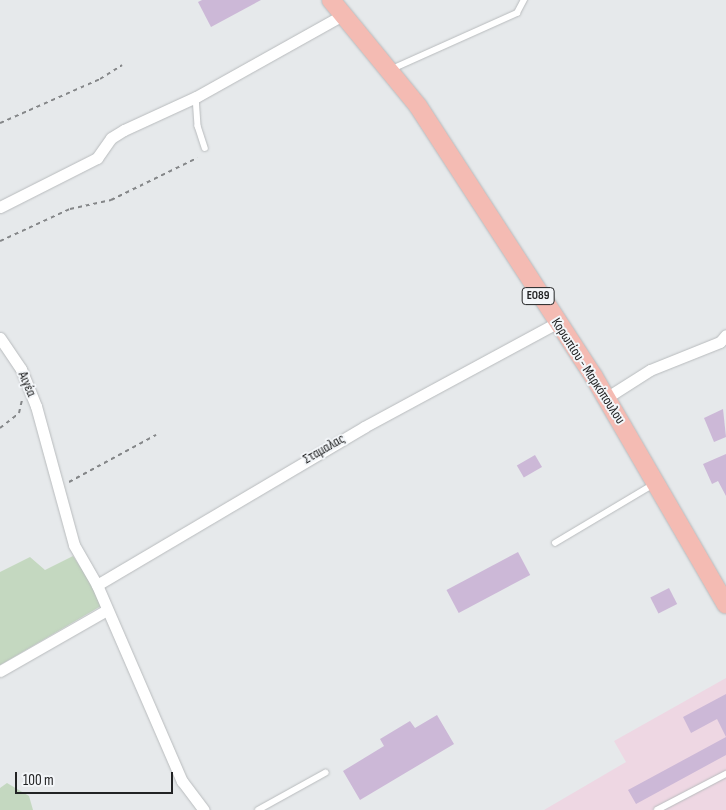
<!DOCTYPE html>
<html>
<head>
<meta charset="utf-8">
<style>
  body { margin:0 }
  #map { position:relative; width:726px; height:810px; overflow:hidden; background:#e6e9eb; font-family:"Sofia Sans Condensed",sans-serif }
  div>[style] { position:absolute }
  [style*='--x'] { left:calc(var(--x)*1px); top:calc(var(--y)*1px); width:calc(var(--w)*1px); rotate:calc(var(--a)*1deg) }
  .industrial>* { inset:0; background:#eed7e3 }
  .green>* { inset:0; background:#c4d8c0 }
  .building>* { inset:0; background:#ccb8d7; transform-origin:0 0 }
  .path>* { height:2px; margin-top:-1px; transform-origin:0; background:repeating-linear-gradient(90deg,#858789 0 4px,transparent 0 8px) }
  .roads { filter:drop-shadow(0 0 1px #b8bbbd) drop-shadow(0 0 1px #b8bbbd) }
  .service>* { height:5.5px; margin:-2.75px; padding:0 2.75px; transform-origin:2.75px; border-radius:2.75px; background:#fff }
  .minor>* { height:11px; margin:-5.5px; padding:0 5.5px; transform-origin:5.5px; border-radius:5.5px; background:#fff }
  .primary>* { height:18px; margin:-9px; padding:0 9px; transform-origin:9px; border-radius:9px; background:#f4bbb3 }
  span { translate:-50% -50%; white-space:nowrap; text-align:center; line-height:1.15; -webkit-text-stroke:4px #f3f6f9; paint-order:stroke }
  .shield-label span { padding:1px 4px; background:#f3f6f9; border:1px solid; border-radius:4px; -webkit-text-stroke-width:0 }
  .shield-label { font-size:12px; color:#222324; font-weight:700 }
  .street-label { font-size:14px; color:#222324 }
  .scale { position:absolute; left:15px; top:772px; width:158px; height:22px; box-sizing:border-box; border:2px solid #222324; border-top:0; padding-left:6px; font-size:15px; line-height:18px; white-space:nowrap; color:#222324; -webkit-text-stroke:4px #f3f6f9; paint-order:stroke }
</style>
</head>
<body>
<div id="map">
  <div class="industrial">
    <div style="clip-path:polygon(726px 678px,726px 810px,544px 810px,626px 762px,614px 741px)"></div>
  </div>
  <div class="green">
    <div style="clip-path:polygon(73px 556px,92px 584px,101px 606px,0 665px,0 572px,30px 557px,45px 570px)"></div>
    <div style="clip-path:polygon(7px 783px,29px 796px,33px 810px,0 810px,0 788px)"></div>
  </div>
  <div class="building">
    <div style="clip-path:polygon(202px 0,261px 0,211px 27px,198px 2px)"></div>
    <div style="clip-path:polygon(723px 409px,726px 437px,714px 442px,704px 418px)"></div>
    <div style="clip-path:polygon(726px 454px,726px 496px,718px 481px,712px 484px,703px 464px)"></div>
    <div style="left:535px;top:455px;width:14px;height:21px;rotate:60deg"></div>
    <div style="left:518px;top:552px;width:26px;height:81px;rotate:62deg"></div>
    <div style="left:669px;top:588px;width:18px;height:21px;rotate:63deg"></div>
    <div style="clip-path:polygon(726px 694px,726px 755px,636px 804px,628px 790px,726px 737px,717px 719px,691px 733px,683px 717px)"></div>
    <div style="clip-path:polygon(437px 715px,454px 744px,360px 800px,343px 771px,384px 746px,380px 739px,410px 721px,415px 728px)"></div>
  </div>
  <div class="path">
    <div style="--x:0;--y:123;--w:109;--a:-23.7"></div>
    <div style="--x:100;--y:79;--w:26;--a:-32"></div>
    <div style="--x:0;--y:241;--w:77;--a:-24.6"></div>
    <div style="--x:70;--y:209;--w:42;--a:-12.4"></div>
    <div style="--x:111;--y:200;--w:96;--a:-26"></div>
    <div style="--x:0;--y:428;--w:24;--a:-38"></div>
    <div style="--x:19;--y:413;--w:13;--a:-77"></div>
    <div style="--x:69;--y:482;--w:99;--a:-28.4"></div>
  </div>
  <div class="roads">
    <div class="service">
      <div style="--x:392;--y:69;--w:137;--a:-24.1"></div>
      <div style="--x:517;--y:13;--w:15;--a:-62"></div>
      <div style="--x:196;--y:97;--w:29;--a:86"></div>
      <div style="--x:198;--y:126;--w:23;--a:72"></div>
      <div style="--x:555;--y:543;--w:115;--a:-30.8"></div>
      <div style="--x:258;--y:810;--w:77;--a:-28.9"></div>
      <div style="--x:657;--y:810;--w:78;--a:-27.6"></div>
    </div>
    <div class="minor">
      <div style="--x:0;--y:207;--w:109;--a:-26.8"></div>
      <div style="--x:97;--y:158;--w:24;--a:-55"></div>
      <div style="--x:111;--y:138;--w:15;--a:-32"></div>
      <div style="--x:124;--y:130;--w:79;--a:-24.6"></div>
      <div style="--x:196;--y:97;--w:168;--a:-29.2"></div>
      <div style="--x:0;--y:338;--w:37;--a:56"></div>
      <div style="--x:21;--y:369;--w:40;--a:68"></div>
      <div style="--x:36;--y:406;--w:144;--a:74.7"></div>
      <div style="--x:74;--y:545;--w:46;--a:60.1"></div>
      <div style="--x:97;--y:585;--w:214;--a:66.6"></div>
      <div style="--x:182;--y:781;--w:36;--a:53"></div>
      <div style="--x:606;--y:398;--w:52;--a:-32.5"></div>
      <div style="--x:650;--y:370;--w:75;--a:-21.8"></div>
      <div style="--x:720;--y:342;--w:9;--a:-49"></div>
      <div style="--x:97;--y:585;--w:310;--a:-30.6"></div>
      <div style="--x:364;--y:427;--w:218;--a:-28.4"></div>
      <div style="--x:0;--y:671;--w:123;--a:-29.7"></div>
    </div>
    <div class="primary">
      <div style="--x:331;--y:0;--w:137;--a:50.6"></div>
      <div style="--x:418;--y:106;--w:323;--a:57"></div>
      <div style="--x:594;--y:377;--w:263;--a:59.9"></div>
    </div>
  </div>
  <div class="shield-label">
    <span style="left:538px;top:296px">ΕΟ89</span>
  </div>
  <div class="street-label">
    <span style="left:588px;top:371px;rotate:57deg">Κορωπίου - Μαρκόπουλου</span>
    <span style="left:27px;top:384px;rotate:67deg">Αιγέα</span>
    <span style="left:324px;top:449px;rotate:-30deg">Σταμαλας</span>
  </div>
  <div class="scale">100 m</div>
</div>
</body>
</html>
